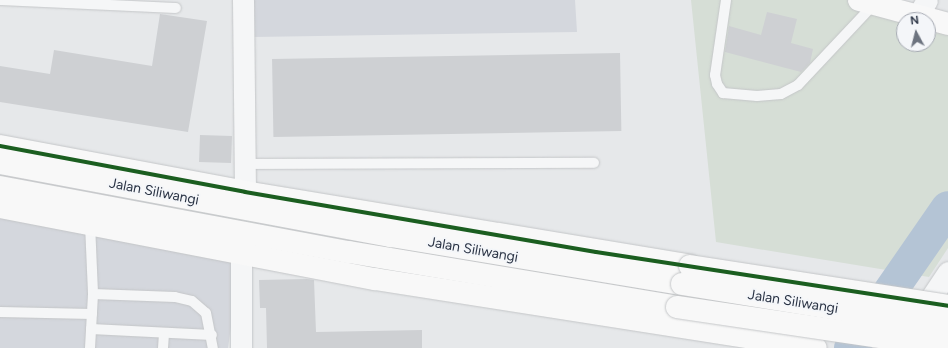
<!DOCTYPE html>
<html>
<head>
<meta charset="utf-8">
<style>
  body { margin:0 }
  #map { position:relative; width:948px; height:348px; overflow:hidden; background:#e6e8ea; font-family:Figtree,sans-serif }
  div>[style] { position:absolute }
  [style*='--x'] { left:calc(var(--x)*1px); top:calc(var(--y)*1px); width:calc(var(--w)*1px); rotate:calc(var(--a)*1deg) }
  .built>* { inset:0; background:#d4d7dd }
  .green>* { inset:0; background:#d6ded6 }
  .river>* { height:34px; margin:-17px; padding:0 17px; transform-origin:17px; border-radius:17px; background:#b4c4d5 }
  .building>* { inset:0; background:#ced0d3; transform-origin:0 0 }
  .roads { filter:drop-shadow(0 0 1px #c4c6c8) drop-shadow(0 0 1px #c4c6c8) }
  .lane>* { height:10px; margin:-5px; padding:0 5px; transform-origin:5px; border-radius:5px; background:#f5f6f7 }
  .street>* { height:21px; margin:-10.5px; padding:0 10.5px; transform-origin:10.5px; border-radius:10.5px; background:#f5f6f7 }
  .secondary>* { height:22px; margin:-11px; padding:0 11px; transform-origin:11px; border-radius:11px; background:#f8f8f8 }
  .primary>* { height:22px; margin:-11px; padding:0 11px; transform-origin:11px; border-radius:11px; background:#f8f8f8 }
  .highway>* { height:22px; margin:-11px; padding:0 11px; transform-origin:11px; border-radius:11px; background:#f8f8f8 }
  .bridges { filter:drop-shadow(0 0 1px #c4c6c8) drop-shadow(0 0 1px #c4c6c8) }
  .secondary-bridge>* { height:22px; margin:-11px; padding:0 11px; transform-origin:11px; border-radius:11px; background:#f8f8f8 }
  .highway-bridge>* { height:22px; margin:-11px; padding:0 11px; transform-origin:11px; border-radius:11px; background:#f8f8f8 }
  .cycleway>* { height:4px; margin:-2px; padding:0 2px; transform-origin:2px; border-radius:2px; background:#1b5e20 }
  span { translate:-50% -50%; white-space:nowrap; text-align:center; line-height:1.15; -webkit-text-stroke:3.5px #f4f6f9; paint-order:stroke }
  .street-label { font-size:14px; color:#2b3445 }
  .north { position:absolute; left:896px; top:12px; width:40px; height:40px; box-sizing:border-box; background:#f4f6f9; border:1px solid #a4a8b1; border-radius:50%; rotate:353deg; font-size:11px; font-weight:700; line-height:16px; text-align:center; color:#2b3445 }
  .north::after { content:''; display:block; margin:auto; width:14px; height:18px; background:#6c737f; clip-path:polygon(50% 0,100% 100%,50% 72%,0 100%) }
</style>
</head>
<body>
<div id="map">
  <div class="built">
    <div style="clip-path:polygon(253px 0,575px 0,577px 32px,254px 37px)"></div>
    <div style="clip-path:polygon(0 208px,241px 255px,228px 348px,0 348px)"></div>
  </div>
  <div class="green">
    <div style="clip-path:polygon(evenodd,691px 0,878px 0,948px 23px,948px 248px,929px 277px,716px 242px,691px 0,904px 20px,928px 20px,928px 44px,904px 44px,904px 20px)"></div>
  </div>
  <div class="river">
    <div style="--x:851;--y:348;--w:170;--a:-55.3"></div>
  </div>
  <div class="building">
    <div style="clip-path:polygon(767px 12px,797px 19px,791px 43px,813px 49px,810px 63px,801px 72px,725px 52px,729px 26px,761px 35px)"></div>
    <div style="clip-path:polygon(160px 14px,207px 21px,188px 132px,0 102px,0 66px,50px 74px,54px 50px,152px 66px)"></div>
    <div style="left:620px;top:53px;width:78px;height:348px;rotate:89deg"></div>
    <div style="left:200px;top:135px;width:32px;height:27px;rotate:2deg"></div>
    <div style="clip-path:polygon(307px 279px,314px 280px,316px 332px,422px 330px,422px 348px,267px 348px,266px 308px,260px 308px,259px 280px)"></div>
  </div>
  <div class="roads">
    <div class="lane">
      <div style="--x:0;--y:0;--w:176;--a:2.6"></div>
      <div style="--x:726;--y:0;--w:76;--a:98.3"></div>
      <div style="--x:715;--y:75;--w:9;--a:77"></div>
      <div style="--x:717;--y:84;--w:11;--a:56"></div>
      <div style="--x:723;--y:93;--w:34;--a:5"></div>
      <div style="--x:757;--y:96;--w:24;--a:-5"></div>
      <div style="--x:781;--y:94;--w:19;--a:-28"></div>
      <div style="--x:798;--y:85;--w:111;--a:-46.8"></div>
      <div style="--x:245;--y:164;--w:349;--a:-0.2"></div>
      <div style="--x:90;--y:224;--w:70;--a:87.5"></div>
      <div style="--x:93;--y:294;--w:82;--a:2.1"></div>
      <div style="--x:175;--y:297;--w:17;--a:13"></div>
      <div style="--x:192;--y:301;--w:18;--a:41"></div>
      <div style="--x:206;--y:313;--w:36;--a:79"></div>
      <div style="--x:0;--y:312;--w:92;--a:1.2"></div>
      <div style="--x:91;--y:329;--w:121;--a:2.8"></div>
      <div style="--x:90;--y:348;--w:54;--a:-86.8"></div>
      <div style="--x:163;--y:348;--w:15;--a:-86"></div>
    </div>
    <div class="street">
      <div style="--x:243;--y:0;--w:192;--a:89.4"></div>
      <div style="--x:918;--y:15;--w:17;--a:-59"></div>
      <div style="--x:918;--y:317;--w:54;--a:-56.3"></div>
      <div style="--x:241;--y:348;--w:93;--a:-90"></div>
    </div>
    <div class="secondary">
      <div style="--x:0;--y:146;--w:249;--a:10.6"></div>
      <div style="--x:245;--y:192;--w:451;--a:9.4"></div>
      <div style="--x:0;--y:207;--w:382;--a:10.9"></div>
      <div style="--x:375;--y:279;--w:446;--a:8.9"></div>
    </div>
    <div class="primary">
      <div style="--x:859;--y:0;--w:92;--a:15.1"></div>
    </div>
    <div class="highway">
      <div style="--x:0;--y:163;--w:398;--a:10.6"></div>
      <div style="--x:391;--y:236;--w:295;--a:9.4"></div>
      <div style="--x:0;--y:187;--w:355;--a:10.6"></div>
      <div style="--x:349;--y:252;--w:333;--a:9.5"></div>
      <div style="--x:581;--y:310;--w:22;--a:-24"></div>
      <div style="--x:601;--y:301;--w:13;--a:-4"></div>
    </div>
  </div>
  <div class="bridges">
    <div class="secondary-bridge">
      <div style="--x:690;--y:266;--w:261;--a:8.8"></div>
    </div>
    <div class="highway-bridge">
      <div style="--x:682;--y:284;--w:269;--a:9.2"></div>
      <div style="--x:677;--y:307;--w:274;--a:8.4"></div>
    </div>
  </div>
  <div class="cycleway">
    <div style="--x:0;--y:146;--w:249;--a:10.6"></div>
    <div style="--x:245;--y:192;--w:356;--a:9.7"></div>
    <div style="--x:596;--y:252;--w:356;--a:8.7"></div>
  </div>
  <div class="street-label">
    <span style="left:154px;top:192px;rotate:11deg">Jalan Siliwangi</span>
    <span style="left:473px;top:250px;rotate:10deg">Jalan Siliwangi</span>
    <span style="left:793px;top:302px;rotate:9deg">Jalan Siliwangi</span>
  </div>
  <div class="north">N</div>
</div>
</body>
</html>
